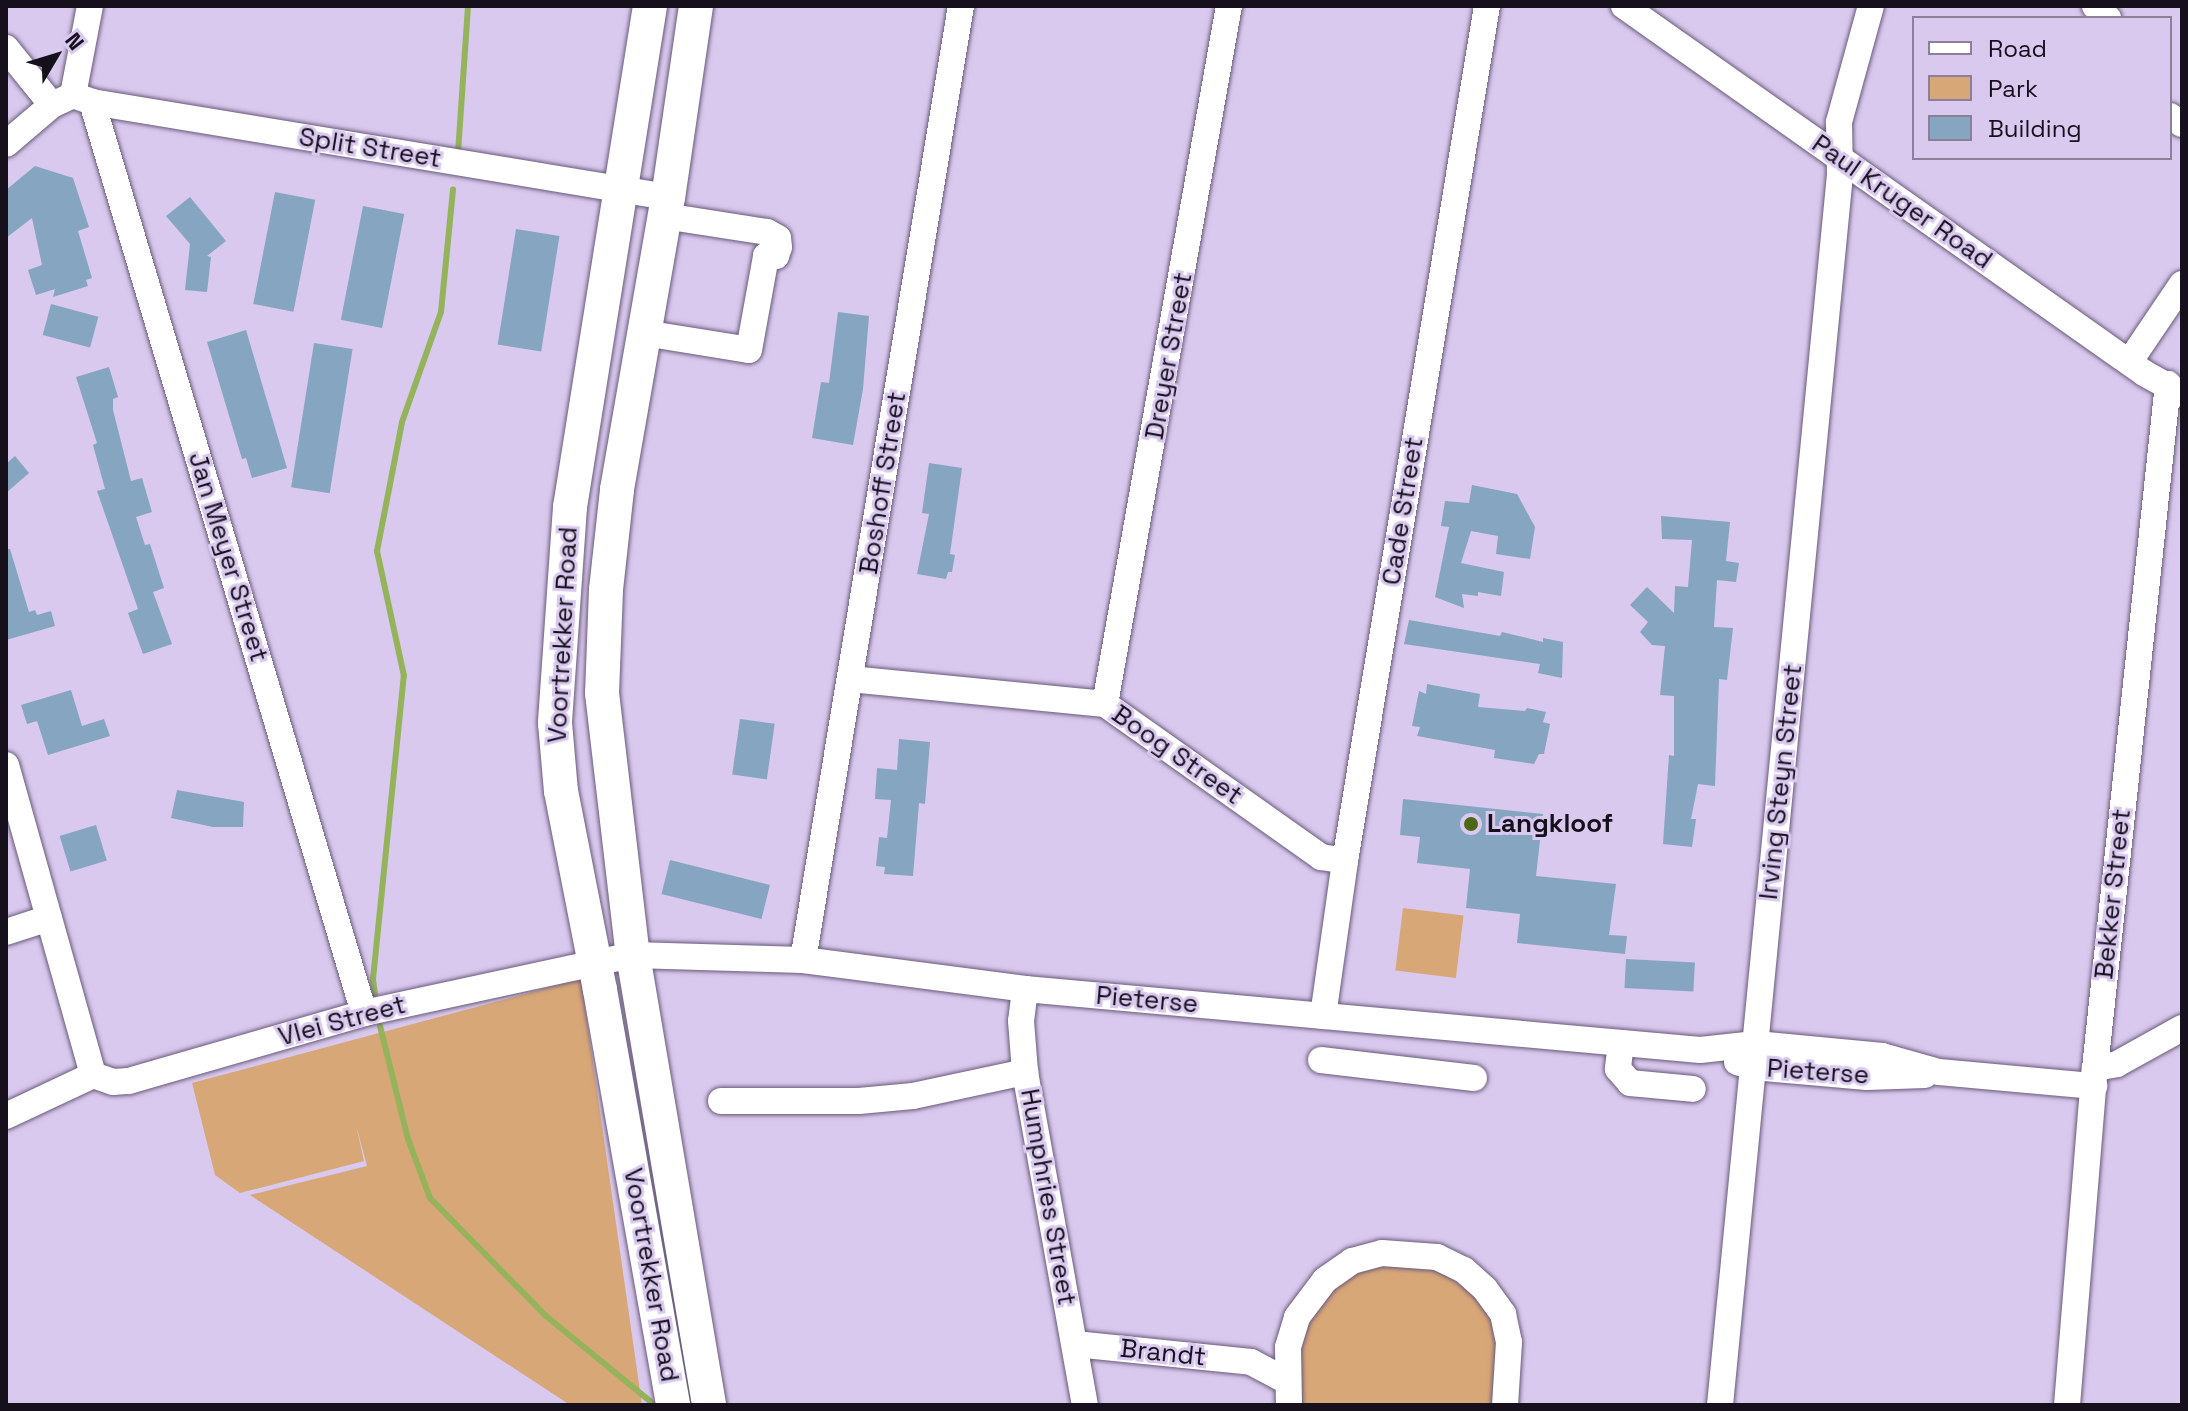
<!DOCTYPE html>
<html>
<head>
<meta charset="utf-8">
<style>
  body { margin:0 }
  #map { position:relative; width:2188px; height:1411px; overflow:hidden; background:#d9c9ee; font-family:"Space Grotesk",sans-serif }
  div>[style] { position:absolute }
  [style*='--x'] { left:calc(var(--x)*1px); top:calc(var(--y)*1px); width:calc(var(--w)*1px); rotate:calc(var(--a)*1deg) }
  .green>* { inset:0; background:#d8a778; transform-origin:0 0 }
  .stream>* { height:6px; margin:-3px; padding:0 3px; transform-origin:3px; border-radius:3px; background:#94b35b }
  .building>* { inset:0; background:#85a5c1; transform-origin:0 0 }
  .roads { filter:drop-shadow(0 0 2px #695a7b) drop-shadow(0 0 2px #695a7b) }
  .minor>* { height:26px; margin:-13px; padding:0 13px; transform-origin:13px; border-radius:13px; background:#fff }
  .major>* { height:34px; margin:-17px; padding:0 17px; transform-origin:17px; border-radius:17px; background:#fff }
  .dots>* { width:22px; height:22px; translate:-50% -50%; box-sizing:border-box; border:4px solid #d9c9ee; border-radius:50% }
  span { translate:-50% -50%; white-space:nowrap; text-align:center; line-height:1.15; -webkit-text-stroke:6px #d9c9ee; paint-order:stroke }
  .street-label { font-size:26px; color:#16101d }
  .poi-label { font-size:26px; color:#16101d; font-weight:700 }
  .left { translate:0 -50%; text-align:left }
  .frame { position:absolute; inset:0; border:8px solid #16101d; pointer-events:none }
  .legend { position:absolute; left:1912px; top:16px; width:260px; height:144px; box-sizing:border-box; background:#d9c9ee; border:2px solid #8b7f9a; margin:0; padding:10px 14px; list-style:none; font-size:24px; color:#16101d }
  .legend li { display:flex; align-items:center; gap:16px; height:40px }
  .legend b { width:40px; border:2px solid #8b7f9a }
  .north { position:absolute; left:16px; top:16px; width:80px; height:80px; -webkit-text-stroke:6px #d9c9ee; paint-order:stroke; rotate:52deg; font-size:22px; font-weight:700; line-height:32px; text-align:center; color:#16101d }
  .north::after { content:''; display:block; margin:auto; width:28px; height:36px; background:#16101d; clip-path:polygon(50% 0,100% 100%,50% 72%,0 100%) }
</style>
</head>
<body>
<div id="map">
  <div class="green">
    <div style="left:1403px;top:908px;width:61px;height:63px;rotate:7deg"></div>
    <div style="clip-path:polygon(581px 979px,642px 1405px,570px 1405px,250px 1195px,367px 1166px,356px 1125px,364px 1161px,240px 1193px,215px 1175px,192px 1083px)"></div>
    <div style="clip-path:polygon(1383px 1263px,1437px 1269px,1479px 1298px,1496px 1330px,1497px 1405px,1299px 1405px,1297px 1373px,1302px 1329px,1327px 1292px,1354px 1273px)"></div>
  </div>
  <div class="stream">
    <div style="--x:458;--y:153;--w:147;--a:-86.1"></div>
    <div style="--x:375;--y:994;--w:15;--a:-98"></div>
    <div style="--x:373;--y:979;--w:305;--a:-84.2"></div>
    <div style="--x:404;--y:676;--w:128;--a:-102.2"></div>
    <div style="--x:377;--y:551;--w:131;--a:-79"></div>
    <div style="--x:402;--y:422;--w:117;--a:-70.5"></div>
    <div style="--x:441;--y:312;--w:123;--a:-84.4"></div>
    <div style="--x:380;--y:1026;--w:116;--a:76.1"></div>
    <div style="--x:408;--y:1139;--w:63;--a:69.6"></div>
    <div style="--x:430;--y:1198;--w:165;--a:45.5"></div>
    <div style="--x:546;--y:1316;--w:136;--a:39.3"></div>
  </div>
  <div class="building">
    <div style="clip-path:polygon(35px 166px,73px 178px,89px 227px,78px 231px,92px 278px,86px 280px,88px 286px,53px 297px,55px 289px,36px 295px,28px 270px,42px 265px,32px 218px,6px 238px,6px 190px)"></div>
    <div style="left:275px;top:192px;width:41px;height:114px;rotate:11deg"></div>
    <div style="clip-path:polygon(190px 197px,226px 241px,207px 256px,211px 257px,207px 292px,185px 290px,190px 244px,166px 216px)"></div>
    <div style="left:363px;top:206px;width:42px;height:116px;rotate:11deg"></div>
    <div style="left:516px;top:229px;width:44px;height:117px;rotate:9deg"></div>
    <div style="left:51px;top:304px;width:49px;height:32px;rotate:15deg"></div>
    <div style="clip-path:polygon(838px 312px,869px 316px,863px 389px,853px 445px,812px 438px,821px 382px,829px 383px)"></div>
    <div style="clip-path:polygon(246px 330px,287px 468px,252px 478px,246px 458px,242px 459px,207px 342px)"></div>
    <div style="left:314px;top:343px;width:39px;height:146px;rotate:9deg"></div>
    <div style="clip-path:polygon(109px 367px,118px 397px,113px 399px,113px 410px,131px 481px,142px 478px,152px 512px,136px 517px,145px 545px,150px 544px,164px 588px,153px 592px,172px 644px,143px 654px,128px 613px,138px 609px,97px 491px,105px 489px,93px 445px,97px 443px,76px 377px)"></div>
    <div style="clip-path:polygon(15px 456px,29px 473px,6px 493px,6px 464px)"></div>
    <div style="clip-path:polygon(929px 463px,962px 468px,950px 554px,955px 555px,952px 572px,948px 572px,946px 579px,917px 574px,929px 514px,922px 513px)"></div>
    <div style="clip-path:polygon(1472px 485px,1517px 494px,1535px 527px,1530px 559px,1496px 554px,1498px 536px,1471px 531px,1461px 563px,1504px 572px,1501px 596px,1478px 592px,1478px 596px,1462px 594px,1464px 608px,1435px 597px,1449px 527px,1441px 526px,1445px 501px,1469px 503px)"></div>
    <div style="clip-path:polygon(1661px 516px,1730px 522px,1726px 561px,1739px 563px,1736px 582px,1717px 580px,1714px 627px,1733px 628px,1727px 680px,1719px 679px,1715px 786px,1698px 784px,1691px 819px,1696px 819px,1692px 847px,1663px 844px,1669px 755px,1674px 756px,1674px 696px,1660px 695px,1665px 646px,1652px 645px,1640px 632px,1648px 622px,1630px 605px,1647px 587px,1674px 613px,1675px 586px,1688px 587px,1692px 540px,1662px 539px)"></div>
    <div style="clip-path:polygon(6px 549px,10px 549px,29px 612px,35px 610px,37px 615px,51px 611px,55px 626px,6px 640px)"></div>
    <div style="clip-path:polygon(1409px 620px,1500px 636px,1502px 632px,1543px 642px,1543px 638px,1563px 642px,1562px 678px,1538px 673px,1540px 664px,1404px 644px)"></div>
    <div style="clip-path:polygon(1427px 684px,1480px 694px,1478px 707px,1525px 711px,1527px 708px,1546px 712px,1543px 722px,1550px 724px,1544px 754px,1539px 754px,1534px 764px,1494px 758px,1495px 750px,1417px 736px,1420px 727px,1412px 726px,1419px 691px,1426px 694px)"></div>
    <div style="clip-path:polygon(71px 690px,82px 726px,104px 719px,110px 736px,48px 755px,37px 721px,27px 724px,21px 705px)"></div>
    <div style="left:740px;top:719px;width:35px;height:56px;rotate:8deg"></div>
    <div style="clip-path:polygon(899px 739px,930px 742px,925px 804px,919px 803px,913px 876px,884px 874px,885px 867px,876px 866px,879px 837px,887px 838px,891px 800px,875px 799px,877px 768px,897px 770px)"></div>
    <div style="clip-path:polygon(177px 790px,244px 802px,243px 827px,213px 827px,171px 818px)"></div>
    <div style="clip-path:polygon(1403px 799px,1543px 814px,1536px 876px,1616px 884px,1609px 935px,1627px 936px,1625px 954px,1517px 943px,1520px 914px,1466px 908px,1470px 869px,1417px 863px,1420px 837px,1400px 835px)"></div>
    <div style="left:96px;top:825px;width:37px;height:38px;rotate:73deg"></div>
    <div style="left:670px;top:860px;width:103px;height:35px;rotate:14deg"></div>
    <div style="left:1626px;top:959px;width:69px;height:29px;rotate:3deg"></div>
  </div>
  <div class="roads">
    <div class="minor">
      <div style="--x:1624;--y:6;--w:636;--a:35.21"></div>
      <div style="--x:2144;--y:373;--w:43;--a:28.9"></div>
      <div style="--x:2095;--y:6;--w:18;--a:43"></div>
      <div style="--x:6;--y:48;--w:73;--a:51.1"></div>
      <div style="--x:73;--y:95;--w:91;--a:-79.2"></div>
      <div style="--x:92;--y:102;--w:951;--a:73.38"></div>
      <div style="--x:2170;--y:116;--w:14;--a:34"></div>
      <div style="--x:6;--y:144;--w:60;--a:-40.3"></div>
      <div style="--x:52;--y:105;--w:23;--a:-25"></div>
      <div style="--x:73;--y:95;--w:20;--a:20"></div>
      <div style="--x:92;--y:102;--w:584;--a:9.37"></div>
      <div style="--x:644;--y:333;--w:106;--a:9.2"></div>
      <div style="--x:749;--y:350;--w:96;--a:-79.7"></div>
      <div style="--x:766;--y:256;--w:10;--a:0"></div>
      <div style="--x:776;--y:256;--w:9;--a:-72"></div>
      <div style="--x:779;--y:247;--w:9;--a:-96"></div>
      <div style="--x:778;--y:238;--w:13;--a:-151"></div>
      <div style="--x:767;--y:232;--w:103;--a:-171.1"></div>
      <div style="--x:2130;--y:361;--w:93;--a:-56"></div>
      <div style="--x:850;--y:679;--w:256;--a:5.6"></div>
      <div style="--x:1105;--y:704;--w:265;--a:35.3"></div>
      <div style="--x:1321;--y:857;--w:24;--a:9"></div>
      <div style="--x:1105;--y:704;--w:709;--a:-79.93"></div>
      <div style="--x:6;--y:765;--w:322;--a:74.3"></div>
      <div style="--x:6;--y:932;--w:45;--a:-18"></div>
      <div style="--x:803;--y:960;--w:967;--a:-80.6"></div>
      <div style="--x:1025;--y:989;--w:32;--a:97"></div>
      <div style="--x:1021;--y:1021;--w:51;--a:85.5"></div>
      <div style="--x:1025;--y:1072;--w:338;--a:79.8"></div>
      <div style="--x:1323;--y:1016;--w:157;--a:-81.9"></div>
      <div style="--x:1345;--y:861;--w:867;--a:-80.57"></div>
      <div style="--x:1621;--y:1043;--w:26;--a:97"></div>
      <div style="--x:1618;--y:1069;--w:18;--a:49"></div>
      <div style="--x:1630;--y:1083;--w:63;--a:5.4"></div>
      <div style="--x:1321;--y:1060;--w:154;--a:6.7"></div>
      <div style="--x:1737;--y:1062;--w:17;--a:17"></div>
      <div style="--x:1753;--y:1067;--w:114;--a:5"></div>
      <div style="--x:1867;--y:1077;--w:58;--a:-2"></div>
      <div style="--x:2095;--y:1068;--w:22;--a:-10"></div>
      <div style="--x:2117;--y:1064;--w:74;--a:-29"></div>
      <div style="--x:93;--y:1075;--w:21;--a:19"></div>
      <div style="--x:113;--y:1082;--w:16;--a:-4"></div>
      <div style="--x:129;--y:1081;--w:245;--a:-16.1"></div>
      <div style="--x:364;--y:1013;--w:275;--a:-12.2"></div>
      <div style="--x:633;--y:955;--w:170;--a:1.7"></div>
      <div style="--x:803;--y:960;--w:224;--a:7.4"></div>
      <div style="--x:1025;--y:989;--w:678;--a:5.16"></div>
      <div style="--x:1700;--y:1050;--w:56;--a:-6.1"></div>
      <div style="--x:1756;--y:1044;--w:127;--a:5.4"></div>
      <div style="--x:1882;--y:1056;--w:59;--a:15.7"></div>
      <div style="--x:1939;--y:1072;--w:156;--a:5.2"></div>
      <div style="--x:721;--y:1101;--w:138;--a:0"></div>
      <div style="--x:859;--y:1101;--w:54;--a:-5.3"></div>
      <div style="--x:913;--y:1096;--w:115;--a:-12.1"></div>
      <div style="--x:6;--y:1116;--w:96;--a:-25.2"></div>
      <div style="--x:1075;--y:1344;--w:177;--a:5.8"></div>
      <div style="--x:1251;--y:1362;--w:40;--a:28"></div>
      <div style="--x:1289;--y:1405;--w:58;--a:-91"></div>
      <div style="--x:1288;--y:1347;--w:31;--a:-73"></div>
      <div style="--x:1297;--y:1317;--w:46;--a:-52.9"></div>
      <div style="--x:1325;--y:1280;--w:33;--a:-35"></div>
      <div style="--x:1352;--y:1261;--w:31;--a:-15"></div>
      <div style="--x:1382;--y:1253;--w:55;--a:4.2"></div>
      <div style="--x:1437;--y:1257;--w:30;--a:26"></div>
      <div style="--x:1464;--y:1270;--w:28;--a:42"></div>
      <div style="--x:1485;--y:1289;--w:31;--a:54"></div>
      <div style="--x:1503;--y:1314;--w:29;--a:78"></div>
      <div style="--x:1509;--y:1342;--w:63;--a:93.6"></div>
      <div style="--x:1720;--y:1405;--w:1236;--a:-84.43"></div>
      <div style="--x:1840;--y:175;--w:53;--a:-91.1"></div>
      <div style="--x:1839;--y:122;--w:120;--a:-74.6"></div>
      <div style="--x:2067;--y:1405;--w:338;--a:-85.3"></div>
      <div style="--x:2095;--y:1068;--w:688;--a:-83.91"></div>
    </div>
    <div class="major">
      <div style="--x:650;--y:6;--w:507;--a:99.07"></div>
      <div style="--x:570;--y:507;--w:217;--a:94"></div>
      <div style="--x:555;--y:723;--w:68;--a:85"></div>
      <div style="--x:561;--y:791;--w:203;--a:78.9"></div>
      <div style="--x:600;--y:990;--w:421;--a:80"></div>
      <div style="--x:696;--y:6;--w:193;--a:98.3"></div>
      <div style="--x:668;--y:197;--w:297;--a:99.9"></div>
      <div style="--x:617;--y:490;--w:101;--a:96.3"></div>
      <div style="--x:606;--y:590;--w:103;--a:92.2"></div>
      <div style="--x:602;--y:693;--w:264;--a:83.3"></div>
      <div style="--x:633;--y:955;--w:456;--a:80.4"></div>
    </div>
  </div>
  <div class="dots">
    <div style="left:1471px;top:824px;background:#4e6717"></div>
  </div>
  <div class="street-label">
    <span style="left:370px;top:148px;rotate:9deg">Split Street</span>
    <span style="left:1902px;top:202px;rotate:35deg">Paul Kruger Road</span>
    <span style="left:1169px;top:356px;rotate:-80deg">Dreyer Street</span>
    <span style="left:883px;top:483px;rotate:-81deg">Boshoff Street</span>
    <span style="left:1403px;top:511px;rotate:-81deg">Cade Street</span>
    <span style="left:228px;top:557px;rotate:73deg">Jan Meyer Street</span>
    <span style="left:563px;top:635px;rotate:-87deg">Voortrekker Road</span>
    <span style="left:1177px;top:755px;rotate:35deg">Boog Street</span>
    <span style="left:1781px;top:782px;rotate:-84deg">Irving Steyn Street</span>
    <span style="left:2113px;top:894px;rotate:-84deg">Bekker Street</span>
    <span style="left:1147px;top:1000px;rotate:5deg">Pieterse</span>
    <span style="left:342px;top:1021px;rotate:-15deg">Vlei Street</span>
    <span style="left:1818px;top:1072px;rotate:4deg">Pieterse</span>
    <span style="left:1048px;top:1197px;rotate:80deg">Humphries Street</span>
    <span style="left:651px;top:1275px;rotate:80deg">Voortrekker Road</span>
    <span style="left:1163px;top:1353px;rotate:6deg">Brandt</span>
  </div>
  <div class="poi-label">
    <span class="left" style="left:1487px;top:824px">Langkloof</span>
  </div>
  <div class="frame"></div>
  <ul class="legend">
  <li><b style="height:10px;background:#fff"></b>Road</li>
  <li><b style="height:22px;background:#d8a778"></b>Park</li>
  <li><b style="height:22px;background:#85a5c1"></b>Building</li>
  </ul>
  <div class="north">N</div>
</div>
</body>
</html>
